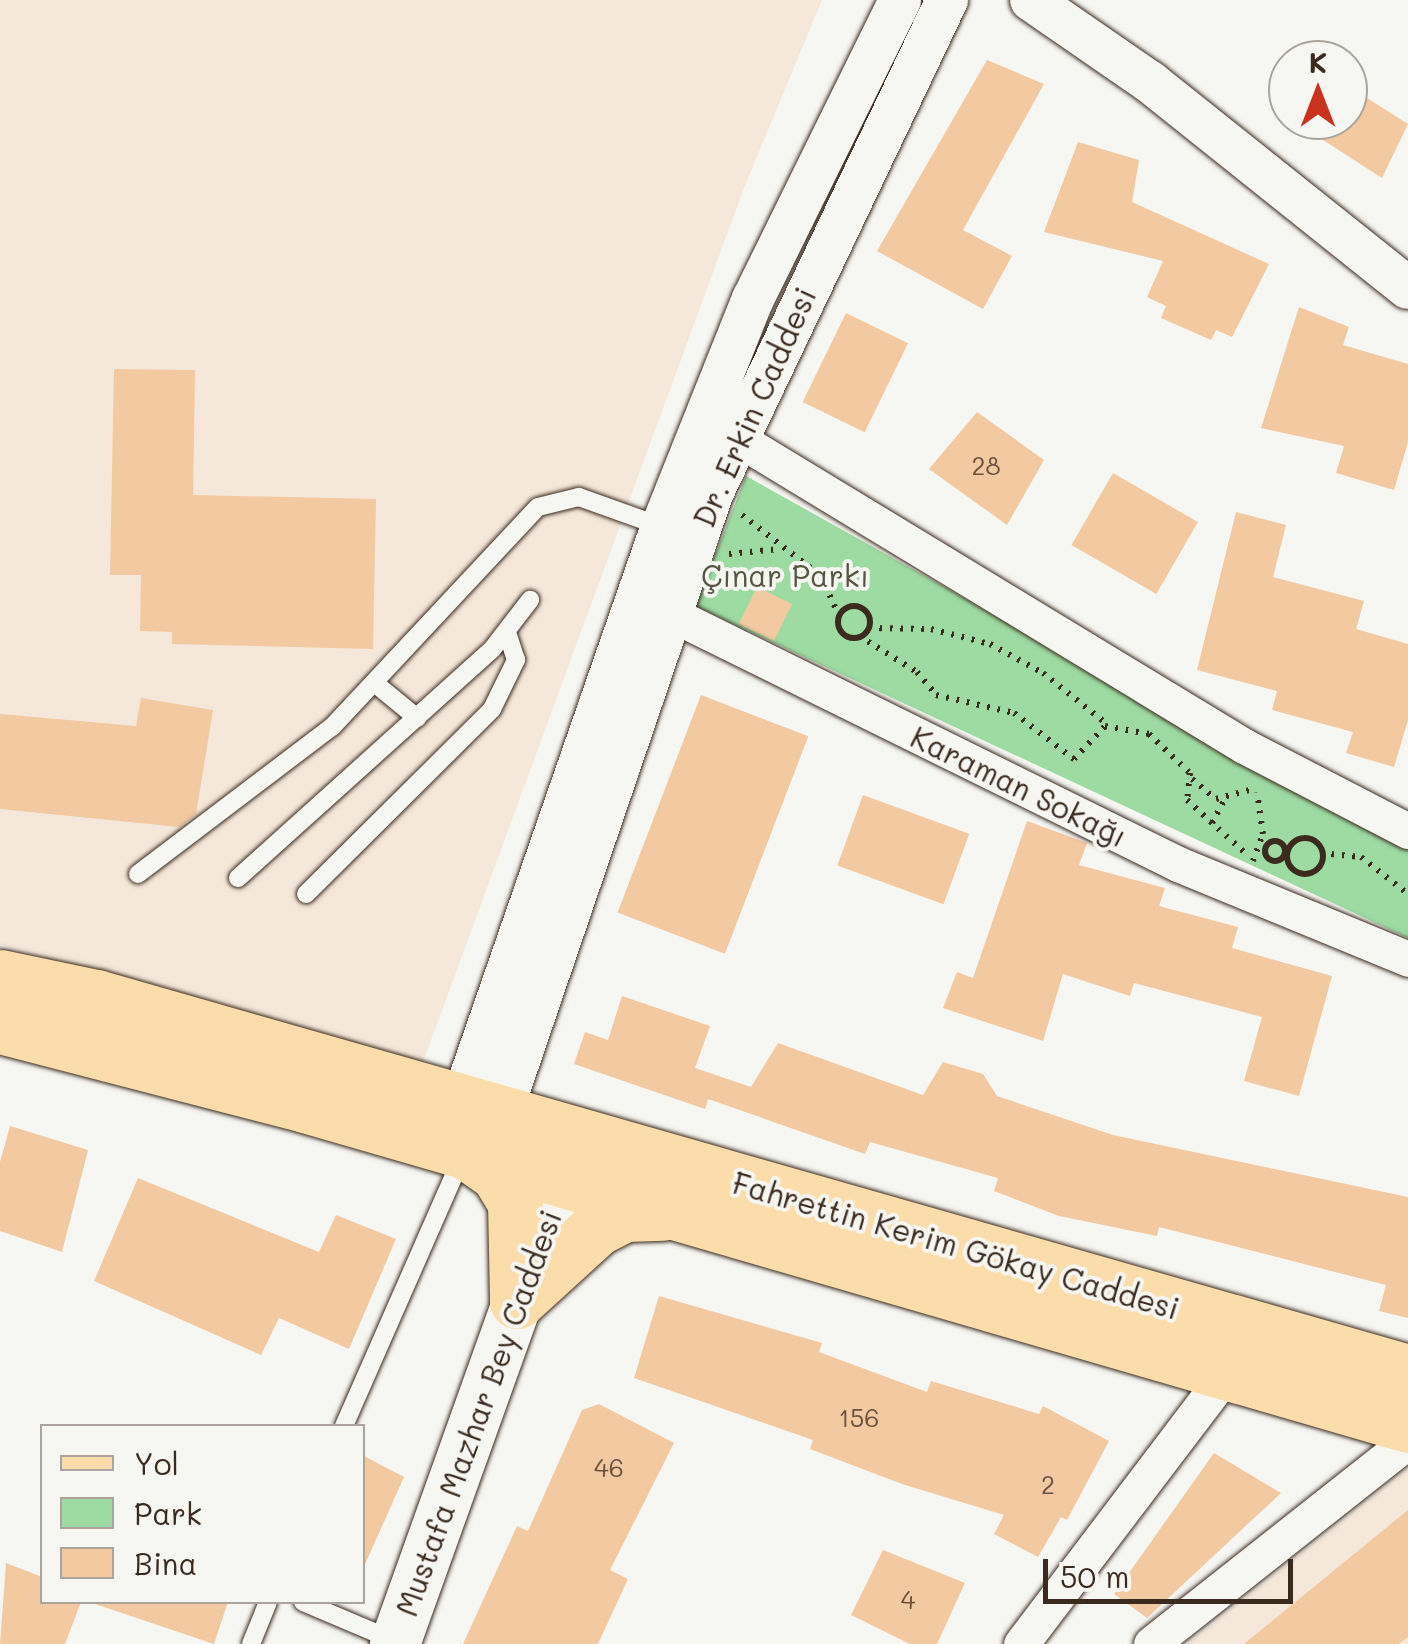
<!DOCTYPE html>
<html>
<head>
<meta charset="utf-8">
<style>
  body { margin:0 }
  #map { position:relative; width:1408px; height:1644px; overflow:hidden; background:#f6f6f2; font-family:Mali,sans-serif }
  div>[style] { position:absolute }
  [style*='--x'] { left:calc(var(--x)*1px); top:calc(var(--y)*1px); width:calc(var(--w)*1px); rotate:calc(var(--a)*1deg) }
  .built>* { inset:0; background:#f5e8da }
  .green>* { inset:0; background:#9edba3 }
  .building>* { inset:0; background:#f3c9a2; transform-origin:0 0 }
  .path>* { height:6px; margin-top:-3px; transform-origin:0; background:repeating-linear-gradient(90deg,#3b2a1e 0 2.5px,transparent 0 10.5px) }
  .path>.ring { margin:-3px; padding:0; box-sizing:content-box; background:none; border:6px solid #3b2a1e; border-radius:50% }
  .roads { filter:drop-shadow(0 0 2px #3b2a1e) drop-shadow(0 0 2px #3b2a1e) }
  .service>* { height:18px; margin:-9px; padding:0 9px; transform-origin:9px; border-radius:9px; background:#f6f6f2 }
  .minor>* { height:35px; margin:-17.5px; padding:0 17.5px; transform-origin:17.5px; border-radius:17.5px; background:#f6f6f2 }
  .tertiary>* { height:42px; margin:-21px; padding:0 21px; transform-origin:21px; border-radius:21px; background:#f6f6f2 }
  .secondary>* { height:50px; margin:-25px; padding:0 25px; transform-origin:25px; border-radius:25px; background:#f6f6f2 }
  .primary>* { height:55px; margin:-27.5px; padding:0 27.5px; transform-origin:27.5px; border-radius:27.5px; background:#faddab }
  span { translate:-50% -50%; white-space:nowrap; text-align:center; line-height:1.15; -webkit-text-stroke:8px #f6f6f2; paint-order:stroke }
  .number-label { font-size:25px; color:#69523f }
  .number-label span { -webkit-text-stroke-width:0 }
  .street-label { font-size:30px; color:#3b2a1e }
  .park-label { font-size:30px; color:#54563f }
  .legend { position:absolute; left:40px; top:1424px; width:325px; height:180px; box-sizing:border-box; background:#f6f6f2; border:2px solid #aba49d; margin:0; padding:12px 18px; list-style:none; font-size:30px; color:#3b2a1e }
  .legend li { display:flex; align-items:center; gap:20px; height:50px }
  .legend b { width:50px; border:2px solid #aba49d }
  .north { position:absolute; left:1268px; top:40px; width:100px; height:100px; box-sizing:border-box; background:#f6f6f2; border:2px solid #aba49d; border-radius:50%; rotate:0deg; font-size:28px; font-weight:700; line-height:40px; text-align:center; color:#3b2a1e }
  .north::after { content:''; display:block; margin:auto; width:35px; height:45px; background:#c8321e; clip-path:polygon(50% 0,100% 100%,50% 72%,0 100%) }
  .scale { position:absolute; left:1043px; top:1559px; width:250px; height:45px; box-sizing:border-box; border:5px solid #3b2a1e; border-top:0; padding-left:12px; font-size:30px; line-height:35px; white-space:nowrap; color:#3b2a1e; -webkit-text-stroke:8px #f6f6f2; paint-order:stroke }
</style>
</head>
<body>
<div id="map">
  <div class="built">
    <div style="clip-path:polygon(0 0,822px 0,744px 188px,422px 1065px,0 945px)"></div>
    <div style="clip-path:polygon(1408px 1468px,1408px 1644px,1187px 1644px)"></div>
  </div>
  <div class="green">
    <div style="clip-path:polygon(746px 476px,1408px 846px,1408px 938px,695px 606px)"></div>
  </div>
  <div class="building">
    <div style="clip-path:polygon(987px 60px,1044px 84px,963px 230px,1012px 256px,983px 309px,877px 251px)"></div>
    <div style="clip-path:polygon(1348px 86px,1408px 124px,1382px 178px,1292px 120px,1348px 120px)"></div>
    <div style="clip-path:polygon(1078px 142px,1139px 160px,1132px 202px,1269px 264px,1232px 337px,1216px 330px,1211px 340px,1161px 318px,1166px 306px,1147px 297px,1163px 261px,1044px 232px)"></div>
    <div style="clip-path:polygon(1299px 307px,1349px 327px,1343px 345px,1408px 364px,1408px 442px,1394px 490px,1336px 473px,1344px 446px,1261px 428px)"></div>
    <div style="left:846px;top:313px;width:69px;height:99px;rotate:26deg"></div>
    <div style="clip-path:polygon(114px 369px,195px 370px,193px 495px,376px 499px,373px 649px,172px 644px,172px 632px,140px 631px,141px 575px,110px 575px)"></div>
    <div style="clip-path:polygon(977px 412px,1044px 460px,1007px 525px,929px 469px)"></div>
    <div style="left:1113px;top:473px;width:98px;height:83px;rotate:30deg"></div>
    <div style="clip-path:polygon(1236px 512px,1286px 525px,1273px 577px,1364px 601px,1356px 629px,1408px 644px,1408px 720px,1394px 767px,1346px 753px,1353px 732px,1272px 710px,1277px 691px,1197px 670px)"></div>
    <div style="left:757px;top:587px;width:39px;height:41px;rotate:26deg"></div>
    <div style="left:701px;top:695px;width:115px;height:233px;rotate:21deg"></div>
    <div style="clip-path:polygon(141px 698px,213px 710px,196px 814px,179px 827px,0 809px,0 714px,136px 726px)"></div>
    <div style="left:863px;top:795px;width:113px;height:75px;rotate:20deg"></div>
    <div style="clip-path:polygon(1027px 821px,1087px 843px,1079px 865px,1165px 888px,1159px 906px,1238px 927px,1232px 948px,1332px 976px,1299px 1096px,1244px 1081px,1262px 1017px,1134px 983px,1130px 996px,1063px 974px,1043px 1041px,943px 1008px,957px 972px,973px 978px)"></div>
    <div style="clip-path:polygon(622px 996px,710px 1026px,695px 1068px,751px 1087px,778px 1043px,923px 1095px,943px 1062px,983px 1074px,997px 1096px,1113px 1135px,1408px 1197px,1408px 1318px,1379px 1311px,1386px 1285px,1159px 1227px,1157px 1236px,1059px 1216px,994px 1191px,998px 1178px,870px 1142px,865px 1154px,708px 1099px,705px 1109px,574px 1064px,585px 1032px,608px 1040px)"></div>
    <div style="clip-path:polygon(10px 1126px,88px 1150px,62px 1252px,0 1231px,0 1162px)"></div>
    <div style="clip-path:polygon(138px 1178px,319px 1252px,336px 1215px,396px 1239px,349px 1349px,279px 1318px,261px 1355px,94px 1281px)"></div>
    <div style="clip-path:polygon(659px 1296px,822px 1343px,819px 1352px,927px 1392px,931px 1381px,1039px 1414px,1043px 1406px,1109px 1441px,1067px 1520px,1061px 1517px,1038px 1557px,994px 1534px,1004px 1515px,902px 1484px,810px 1449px,813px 1440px,634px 1378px)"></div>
    <div style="clip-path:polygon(599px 1404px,674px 1443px,610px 1570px,628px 1579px,598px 1644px,463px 1644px,517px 1526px,528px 1531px,582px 1410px)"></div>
    <div style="clip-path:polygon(1214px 1453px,1281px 1493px,1147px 1618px,1114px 1594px)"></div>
    <div style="clip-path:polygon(362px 1455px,404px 1477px,362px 1571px)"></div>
    <div style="clip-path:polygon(1408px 1510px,1408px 1637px,1399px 1644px,1244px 1644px)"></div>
    <div style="clip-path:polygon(883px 1550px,965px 1583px,937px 1644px,910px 1644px,851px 1615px)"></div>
    <div style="clip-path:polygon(6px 1563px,42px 1577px,42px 1602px,81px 1602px,65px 1644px,0 1644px)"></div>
    <div style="clip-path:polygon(89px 1602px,228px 1602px,214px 1644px)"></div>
  </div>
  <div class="path">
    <div style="--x:742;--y:515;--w:100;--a:37.7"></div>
    <div style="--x:821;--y:576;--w:44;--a:65.8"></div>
    <div style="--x:729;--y:554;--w:51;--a:-5.6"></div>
    <div class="ring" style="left:838px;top:606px;width:26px;height:26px"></div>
    <div style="--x:869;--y:628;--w:62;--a:0.9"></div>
    <div style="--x:931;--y:629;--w:61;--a:14.3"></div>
    <div style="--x:990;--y:644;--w:60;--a:28.7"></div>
    <div style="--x:1043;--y:673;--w:82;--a:38.6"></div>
    <div style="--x:859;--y:636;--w:68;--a:31.8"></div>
    <div style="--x:917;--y:672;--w:30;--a:50"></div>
    <div style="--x:936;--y:695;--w:80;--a:13"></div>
    <div style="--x:1014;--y:713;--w:76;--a:37.5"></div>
    <div style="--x:1074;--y:759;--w:45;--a:-46.8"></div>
    <div style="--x:1105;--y:726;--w:45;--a:10.3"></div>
    <div style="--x:1149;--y:734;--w:57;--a:43.6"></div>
    <div style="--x:1190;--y:773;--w:27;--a:96"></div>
    <div style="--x:1187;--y:800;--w:79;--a:42.4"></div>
    <div style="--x:1192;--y:779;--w:31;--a:40"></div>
    <div style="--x:1216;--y:799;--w:38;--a:-15"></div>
    <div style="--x:1212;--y:823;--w:26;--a:-62"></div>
    <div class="ring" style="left:1287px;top:838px;width:30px;height:30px"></div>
    <div class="ring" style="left:1265px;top:841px;width:14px;height:14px"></div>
    <div style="--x:1321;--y:853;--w:40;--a:5.7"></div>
    <div style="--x:1361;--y:857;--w:60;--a:38.2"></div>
    <div style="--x:1253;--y:861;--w:29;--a:-70"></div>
    <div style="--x:1263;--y:834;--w:42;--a:-98.1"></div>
  </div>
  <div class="roads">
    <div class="service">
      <div style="--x:377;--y:685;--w:52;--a:39.5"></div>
      <div style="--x:138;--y:874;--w:243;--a:-37.2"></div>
      <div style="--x:332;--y:727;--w:301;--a:-46.9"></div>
      <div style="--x:538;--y:507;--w:42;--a:-13.7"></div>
      <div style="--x:579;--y:497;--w:89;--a:19.7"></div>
      <div style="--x:238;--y:878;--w:343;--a:-42"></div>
      <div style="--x:493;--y:648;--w:61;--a:-52.4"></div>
      <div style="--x:306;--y:894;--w:262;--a:-44.8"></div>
      <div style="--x:492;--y:709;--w:55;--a:-63.9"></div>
      <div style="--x:516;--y:660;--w:28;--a:-108"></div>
      <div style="--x:344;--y:1426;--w:294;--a:-66.3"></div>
      <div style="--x:303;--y:1602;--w:100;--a:23"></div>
      <div style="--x:251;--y:1644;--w:45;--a:-68"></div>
    </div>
    <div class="minor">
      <div style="--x:735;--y:437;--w:595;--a:31.26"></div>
      <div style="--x:1244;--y:746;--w:185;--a:27.4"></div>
      <div style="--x:649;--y:603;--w:590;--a:26.26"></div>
      <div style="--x:1178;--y:864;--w:249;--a:22.4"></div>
      <div style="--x:1021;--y:1644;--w:340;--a:-52.8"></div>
      <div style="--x:1151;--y:1644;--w:328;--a:-38.3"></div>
    </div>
    <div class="tertiary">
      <div style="--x:1031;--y:0;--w:145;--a:34.6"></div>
      <div style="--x:1150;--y:82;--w:330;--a:38.6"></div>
      <div style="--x:462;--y:1101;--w:609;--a:-70.82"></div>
      <div style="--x:662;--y:526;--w:245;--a:-68.2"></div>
      <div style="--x:753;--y:299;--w:333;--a:-63.8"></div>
      <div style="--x:492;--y:1140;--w:682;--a:-71.19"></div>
      <div style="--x:712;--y:494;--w:547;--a:-64.56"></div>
    </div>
    <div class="secondary">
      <div style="--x:395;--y:1644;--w:491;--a:-70.3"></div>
      <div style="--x:560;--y:1182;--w:42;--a:-128.2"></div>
    </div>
    <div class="primary">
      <div style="--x:0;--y:977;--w:98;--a:11.8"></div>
      <div style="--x:96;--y:997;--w:1365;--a:15.95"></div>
      <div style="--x:0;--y:1026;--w:315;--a:14.5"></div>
      <div style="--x:305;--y:1105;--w:1148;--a:16.18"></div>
      <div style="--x:471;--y:1155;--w:33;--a:35"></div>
      <div style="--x:498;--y:1174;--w:33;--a:59"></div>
      <div style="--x:515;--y:1202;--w:99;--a:88.8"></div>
      <div style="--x:517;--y:1301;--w:108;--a:-42.4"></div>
      <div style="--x:597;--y:1228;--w:31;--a:-27"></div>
      <div style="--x:625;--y:1214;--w:38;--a:-2"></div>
    </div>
  </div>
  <div class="number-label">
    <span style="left:986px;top:465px">28</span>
    <span style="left:859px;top:1417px">156</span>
    <span style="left:609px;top:1467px">46</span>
    <span style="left:1048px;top:1484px">2</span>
    <span style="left:908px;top:1599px">4</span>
  </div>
  <div class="street-label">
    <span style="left:754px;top:407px;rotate:-66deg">Dr. Erkin Caddesi</span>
    <span style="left:1019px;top:786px;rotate:26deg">Karaman Sokağı</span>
    <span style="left:956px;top:1245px;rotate:16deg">Fahrettin Kerim Gökay Caddesi</span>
    <span style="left:478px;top:1413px;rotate:-70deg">Mustafa Mazhar Bey Caddesi</span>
  </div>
  <div class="park-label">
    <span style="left:785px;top:575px">Çınar Parkı</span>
  </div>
  <ul class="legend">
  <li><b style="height:12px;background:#faddab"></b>Yol</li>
  <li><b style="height:28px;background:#9edba3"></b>Park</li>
  <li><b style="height:28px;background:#f3c9a2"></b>Bina</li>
  </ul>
  <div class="north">K</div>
  <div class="scale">50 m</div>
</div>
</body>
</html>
